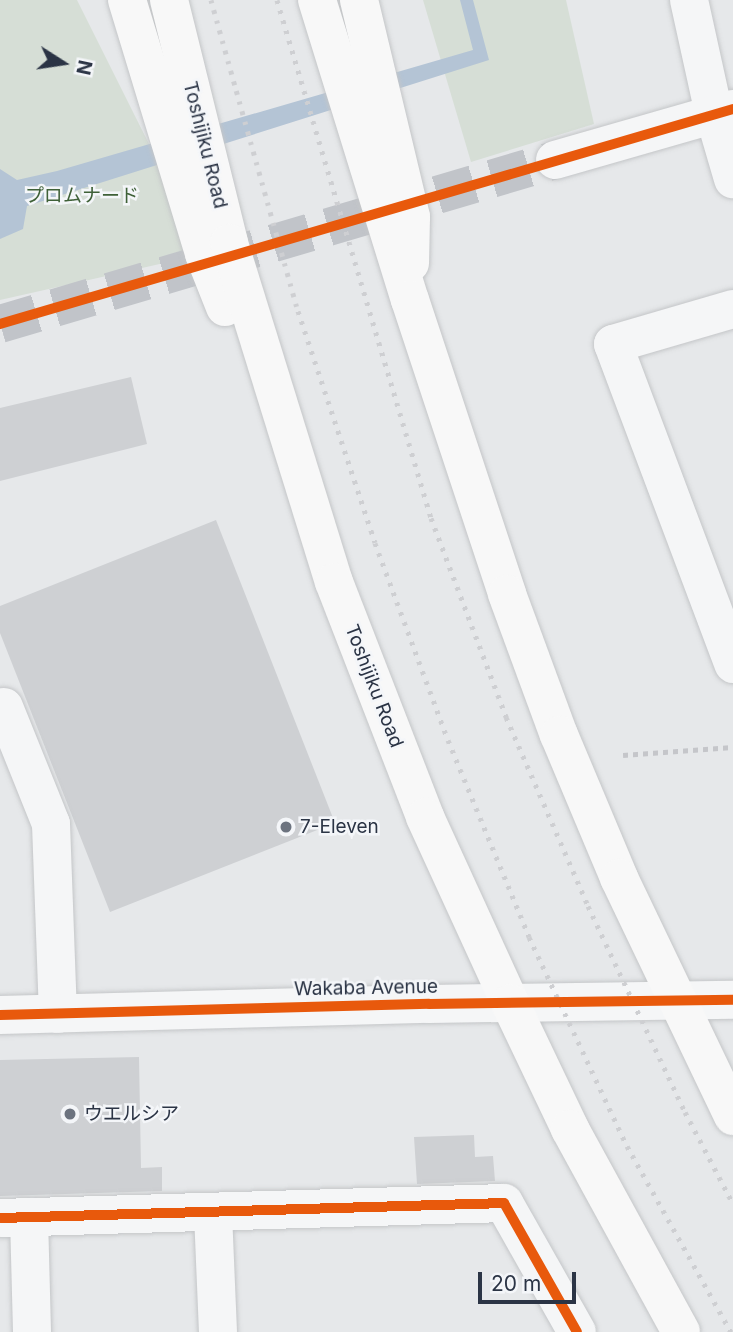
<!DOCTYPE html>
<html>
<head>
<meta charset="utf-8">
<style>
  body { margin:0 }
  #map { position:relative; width:733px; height:1332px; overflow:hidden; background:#e6e8ea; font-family:Inter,"Noto Sans JP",sans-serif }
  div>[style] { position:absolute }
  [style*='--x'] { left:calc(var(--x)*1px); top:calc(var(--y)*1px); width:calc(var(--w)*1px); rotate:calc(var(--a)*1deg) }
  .green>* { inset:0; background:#d6ded6 }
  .water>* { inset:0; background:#b4c4d5 }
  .building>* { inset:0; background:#ced0d3 }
  .minor-tunnel>* { height:38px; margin-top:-19px; transform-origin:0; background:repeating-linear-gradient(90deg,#c1c4c9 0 38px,transparent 0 57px) }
  .path>* { height:4.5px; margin-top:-2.25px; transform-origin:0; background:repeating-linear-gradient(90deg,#c5c6ca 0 5px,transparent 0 10px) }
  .roads { filter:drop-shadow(0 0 2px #c4c6c8) drop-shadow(0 0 2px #c4c6c8) }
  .minor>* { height:38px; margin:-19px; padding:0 19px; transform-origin:19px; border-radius:19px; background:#f5f6f7 }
  .major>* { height:38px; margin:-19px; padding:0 19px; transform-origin:19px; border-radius:19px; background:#f8f8f8 }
  .rail>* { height:5px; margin-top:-2.5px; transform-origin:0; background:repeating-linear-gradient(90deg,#cecfd2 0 3.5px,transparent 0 10.5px) }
  .cycleway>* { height:10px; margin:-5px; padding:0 5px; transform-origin:5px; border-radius:5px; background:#e8590c }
  .dots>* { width:19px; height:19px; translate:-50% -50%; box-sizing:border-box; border:4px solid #f4f6f9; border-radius:50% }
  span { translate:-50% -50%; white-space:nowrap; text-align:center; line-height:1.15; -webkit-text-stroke:5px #f4f6f9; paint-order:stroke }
  .street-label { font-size:19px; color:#2b3445 }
  .park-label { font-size:19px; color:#3f6138 }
  .poi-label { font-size:19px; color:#2b3445 }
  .left { translate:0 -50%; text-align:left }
  .north { position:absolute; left:28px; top:28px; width:70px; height:70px; -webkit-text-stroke:5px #f4f6f9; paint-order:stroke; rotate:102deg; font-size:19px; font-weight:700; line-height:28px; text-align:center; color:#2b3445 }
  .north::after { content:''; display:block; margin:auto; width:24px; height:32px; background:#2b3445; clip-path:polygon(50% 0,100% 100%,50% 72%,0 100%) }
  .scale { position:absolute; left:478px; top:1272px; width:98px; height:32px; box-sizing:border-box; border:4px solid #2b3445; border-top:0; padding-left:9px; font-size:21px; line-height:24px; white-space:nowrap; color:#2b3445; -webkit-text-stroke:5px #f4f6f9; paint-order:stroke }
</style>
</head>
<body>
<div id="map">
  <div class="green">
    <div style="clip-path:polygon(0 0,77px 0,204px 254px,0 300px)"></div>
    <div style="clip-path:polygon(423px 0,566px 0,594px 124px,471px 162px)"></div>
  </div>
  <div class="water">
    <div style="clip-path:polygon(460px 0,473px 0,489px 60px,27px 206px,23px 229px,0 239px,0 169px,17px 180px,57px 171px,473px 50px)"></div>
  </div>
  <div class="building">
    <div style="clip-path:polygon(131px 377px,147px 444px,0 481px,0 408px)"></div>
    <div style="clip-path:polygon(216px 520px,335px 823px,110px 912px,0 633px,0 606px)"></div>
    <div style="clip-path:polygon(139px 1057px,141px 1168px,162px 1167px,162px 1191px,0 1196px,0 1060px)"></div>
    <div style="clip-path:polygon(474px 1135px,475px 1157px,493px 1156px,495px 1181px,417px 1184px,414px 1137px)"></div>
  </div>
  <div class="minor-tunnel">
    <div style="--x:0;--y:324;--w:579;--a:-16.46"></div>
  </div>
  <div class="path">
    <div style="--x:623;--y:755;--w:110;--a:-4.2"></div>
  </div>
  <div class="roads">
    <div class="minor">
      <div style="--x:689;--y:0;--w:117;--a:77.6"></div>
      <div style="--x:714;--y:114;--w:68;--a:73.7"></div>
      <div style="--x:555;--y:160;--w:185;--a:-16"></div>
      <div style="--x:733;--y:309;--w:125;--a:163.7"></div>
      <div style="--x:613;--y:344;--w:342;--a:69.4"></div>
      <div style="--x:4;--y:707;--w:126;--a:68.1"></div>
      <div style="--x:51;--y:824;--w:190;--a:87.9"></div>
      <div style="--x:0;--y:1015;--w:429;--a:-1.5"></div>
      <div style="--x:429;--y:1004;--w:304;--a:-0.8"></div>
      <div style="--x:213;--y:1213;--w:119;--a:87.6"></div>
      <div style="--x:29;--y:1217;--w:115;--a:88.5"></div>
      <div style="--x:0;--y:1218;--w:504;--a:-1.7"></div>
      <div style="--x:504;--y:1203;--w:148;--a:60.5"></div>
    </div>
    <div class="major">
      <div style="--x:127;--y:0;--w:265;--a:73.1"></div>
      <div style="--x:204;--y:254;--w:57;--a:68.4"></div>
      <div style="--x:169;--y:0;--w:250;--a:76.1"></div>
      <div style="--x:229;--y:243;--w:355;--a:72.8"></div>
      <div style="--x:334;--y:582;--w:252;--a:68.8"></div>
      <div style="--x:425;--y:817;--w:205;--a:65.4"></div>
      <div style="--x:510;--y:1003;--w:140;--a:64.5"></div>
      <div style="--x:570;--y:1129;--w:231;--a:61.3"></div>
      <div style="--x:317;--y:0;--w:314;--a:72.8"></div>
      <div style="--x:410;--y:300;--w:310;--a:71.7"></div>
      <div style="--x:507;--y:594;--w:150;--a:69.8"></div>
      <div style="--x:559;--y:735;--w:155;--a:67.2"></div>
      <div style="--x:619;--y:878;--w:264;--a:64.4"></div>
      <div style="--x:359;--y:0;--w:223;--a:76.5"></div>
      <div style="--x:411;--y:217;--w:46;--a:91.2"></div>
    </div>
  </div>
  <div class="rail">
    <div style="--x:211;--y:0;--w:323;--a:74.4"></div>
    <div style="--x:298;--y:311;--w:244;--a:71.6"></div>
    <div style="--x:375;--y:543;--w:210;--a:69.7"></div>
    <div style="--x:448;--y:740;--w:213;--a:67.6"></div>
    <div style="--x:529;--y:937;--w:231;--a:64.9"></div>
    <div style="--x:627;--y:1146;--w:213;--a:60.8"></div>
    <div style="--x:277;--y:0;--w:540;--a:73.44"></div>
    <div style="--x:431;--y:518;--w:213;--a:69.3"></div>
    <div style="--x:506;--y:717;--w:206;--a:66.5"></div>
    <div style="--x:588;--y:906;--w:228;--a:64.8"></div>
    <div style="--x:685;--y:1112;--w:104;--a:62.4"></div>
  </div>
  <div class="cycleway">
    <div style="--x:0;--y:324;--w:764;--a:-16.35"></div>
    <div style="--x:0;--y:1015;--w:429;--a:-1.5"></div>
    <div style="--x:429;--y:1004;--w:304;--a:-0.8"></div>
    <div style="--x:0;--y:1218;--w:504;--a:-1.7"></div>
    <div style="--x:504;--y:1203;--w:148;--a:60.5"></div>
  </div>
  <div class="dots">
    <div style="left:286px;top:827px;background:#6c737f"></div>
    <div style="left:70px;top:1114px;background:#6c737f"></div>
  </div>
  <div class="street-label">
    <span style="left:205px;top:145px;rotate:76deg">Toshijiku Road</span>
    <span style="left:374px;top:686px;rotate:69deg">Toshijiku Road</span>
    <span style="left:366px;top:988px;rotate:-1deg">Wakaba Avenue</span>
  </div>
  <div class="park-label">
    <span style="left:82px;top:196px">プロムナード</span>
  </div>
  <div class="poi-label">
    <span class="left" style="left:300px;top:827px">7-Eleven</span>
    <span class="left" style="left:84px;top:1114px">ウエルシア</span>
  </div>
  <div class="north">N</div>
  <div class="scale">20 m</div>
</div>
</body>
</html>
